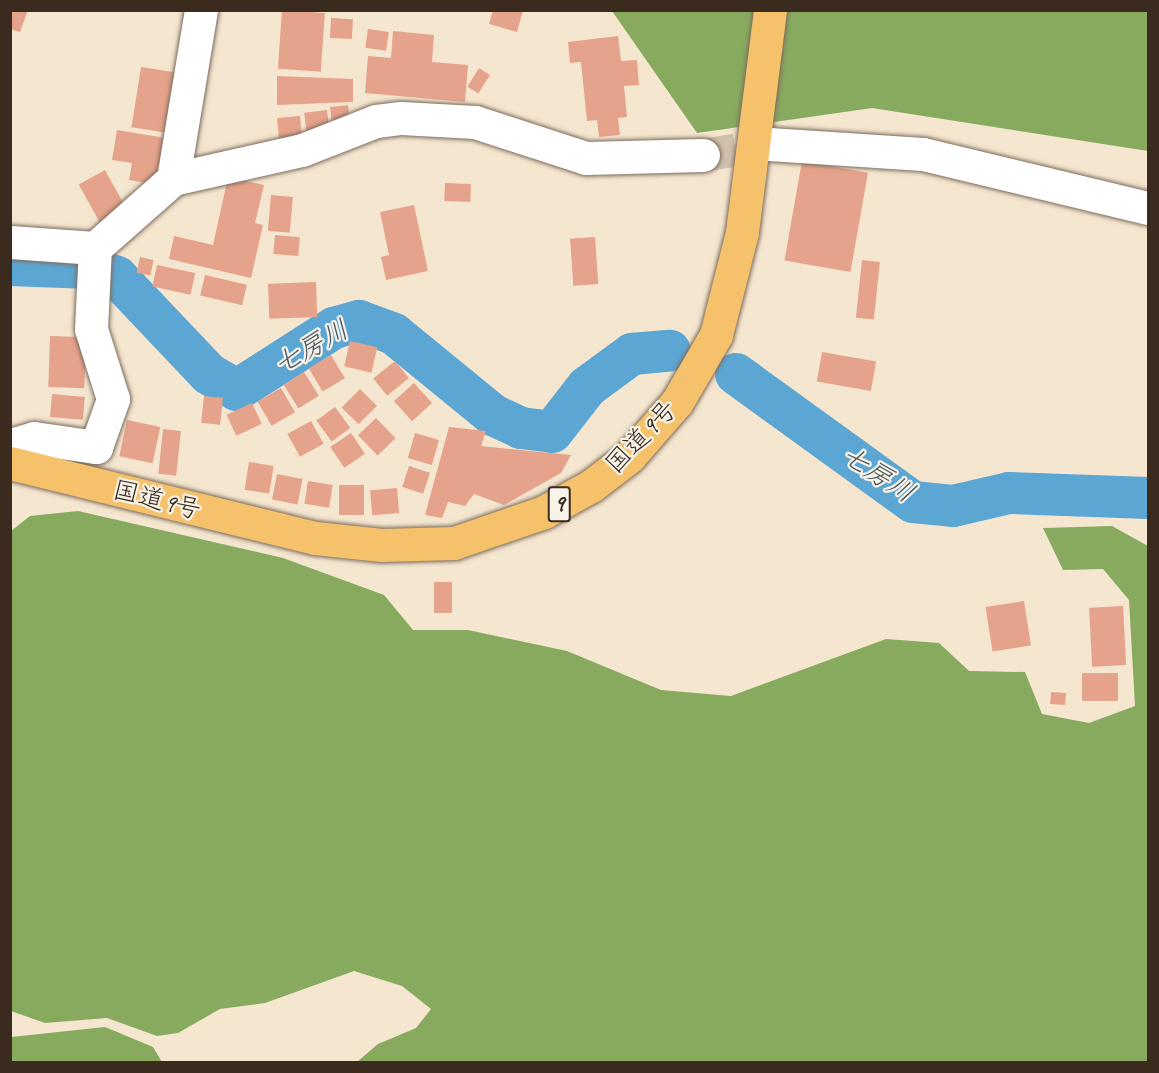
<!DOCTYPE html>
<html>
<head>
<meta charset="utf-8">
<style>
  body { margin:0 }
  #map { position:relative; width:1159px; height:1073px; overflow:hidden; background:#f5e6d0; font-family:Caveat,"Klee One",sans-serif }
  div>[style] { position:absolute }
  [style*='--x'] { left:calc(var(--x)*1px); top:calc(var(--y)*1px); width:calc(var(--w)*1px); rotate:calc(var(--a)*1deg) }
  .forest>* { inset:0; background:#88aa5e }
  .river>* { height:42px; margin:-21px; padding:0 21px; transform-origin:21px; border-radius:21px; background:#5ca6d4 }
  .building>* { inset:0; background:#e6a38c; transform-origin:0 0 }
  .minor-tunnel>* { height:33px; margin-top:-16.5px; transform-origin:0; background:repeating-linear-gradient(90deg,#d0c0ac 0 33px,transparent 0 49px) }
  .roads { filter:drop-shadow(0 0 2px #7c6c5c) drop-shadow(0 0 2px #7c6c5c) }
  .minor>* { height:33px; margin:-16.5px; padding:0 16.5px; transform-origin:16.5px; border-radius:16.5px; background:#fff }
  .highway>* { height:33px; margin:-16.5px; padding:0 16.5px; transform-origin:16.5px; border-radius:16.5px; background:#f6c16b }
  span { translate:-50% -50%; white-space:nowrap; text-align:center; line-height:1.15; -webkit-text-stroke:4.5px #f7f3e8; paint-order:stroke }
  .shield-label span { padding:2px 4px; background:#f7f3e8; border:2px solid; border-radius:4px; -webkit-text-stroke-width:0 }
  .shield-label { font-size:24px; color:#3b2a1e; font-weight:700 }
  .street-label { font-size:26px; color:#3b2a1e }
  .water-label { font-size:27px; color:#47555e; font-style:italic }
  .frame { position:absolute; inset:0; border:12px solid #3b2a1e; pointer-events:none }
</style>
</head>
<body>
<div id="map">
  <div class="forest">
    <div style="clip-path:polygon(612px 11px,1148px 11px,1148px 151px,872px 108px,697px 133px)"></div>
    <div style="clip-path:polygon(78px 511px,283px 558px,384px 595px,413px 630px,468px 630px,567px 651px,661px 690px,731px 696px,886px 639px,939px 643px,969px 671px,1025px 672px,1042px 714px,1089px 723px,1135px 706px,1129px 600px,1103px 569px,1063px 570px,1043px 528px,1112px 526px,1148px 546px,1148px 1062px,357px 1062px,378px 1044px,416px 1028px,431px 1009px,402px 986px,354px 971px,265px 1003px,220px 1009px,178px 1033px,157px 1036px,107px 1018px,45px 1023px,11px 1011px,11px 531px,30px 516px)"></div>
    <div style="clip-path:polygon(105px 1027px,153px 1047px,162px 1062px,11px 1062px,11px 1037px)"></div>
  </div>
  <div class="river">
    <div style="--x:10;--y:265;--w:80;--a:2.1"></div>
    <div style="--x:90;--y:268;--w:28;--a:18"></div>
    <div style="--x:117;--y:277;--w:134;--a:46.5"></div>
    <div style="--x:209;--y:374;--w:32;--a:30"></div>
    <div style="--x:237;--y:390;--w:115;--a:-32.6"></div>
    <div style="--x:334;--y:328;--w:26;--a:-16"></div>
    <div style="--x:359;--y:321;--w:37;--a:20"></div>
    <div style="--x:394;--y:334;--w:128;--a:39.3"></div>
    <div style="--x:493;--y:415;--w:31;--a:25"></div>
    <div style="--x:521;--y:428;--w:31;--a:7"></div>
    <div style="--x:552;--y:432;--w:57;--a:-52.1"></div>
    <div style="--x:587;--y:387;--w:56;--a:-36.3"></div>
    <div style="--x:632;--y:354;--w:38;--a:-5"></div>
    <div style="--x:736;--y:374;--w:218;--a:35.9"></div>
    <div style="--x:913;--y:502;--w:40;--a:5.7"></div>
    <div style="--x:953;--y:506;--w:57;--a:-13.1"></div>
    <div style="--x:1009;--y:493;--w:139;--a:2.1"></div>
  </div>
  <div class="building">
    <div style="clip-path:polygon(10px 10px,28px 10px,20px 32px,10px 29px)"></div>
    <div style="left:282px;top:10px;width:43px;height:59px;rotate:4deg"></div>
    <div style="clip-path:polygon(493px 10px,523px 10px,517px 32px,489px 24px)"></div>
    <div style="left:331px;top:18px;width:22px;height:20px;rotate:3deg"></div>
    <div style="left:368px;top:29px;width:21px;height:19px;rotate:8deg"></div>
    <div style="clip-path:polygon(393px 31px,434px 35px,432px 62px,468px 65px,465px 102px,365px 93px,368px 56px,391px 58px)"></div>
    <div style="clip-path:polygon(618px 36px,621px 61px,637px 60px,639px 85px,624px 86px,627px 117px,618px 118px,620px 135px,599px 137px,597px 120px,587px 121px,581px 62px,570px 63px,568px 42px)"></div>
    <div style="left:141px;top:67px;width:39px;height:61px;rotate:9deg"></div>
    <div style="left:479px;top:68px;width:13px;height:22px;rotate:32deg"></div>
    <div style="clip-path:polygon(277px 76px,353px 79px,353px 102px,277px 105px)"></div>
    <div style="left:348px;top:105px;width:18px;height:18px;rotate:84deg"></div>
    <div style="left:327px;top:110px;width:26px;height:23px;rotate:83deg"></div>
    <div style="left:300px;top:116px;width:24px;height:23px;rotate:85deg"></div>
    <div style="clip-path:polygon(117px 130px,166px 138px,159px 185px,129px 180px,132px 163px,112px 160px)"></div>
    <div style="left:802px;top:161px;width:67px;height:101px;rotate:10deg"></div>
    <div style="left:105px;top:170px;width:46px;height:30px;rotate:61deg"></div>
    <div style="clip-path:polygon(228px 177px,264px 185px,255px 223px,263px 225px,251px 278px,169px 259px,174px 236px,213px 245px)"></div>
    <div style="left:445px;top:183px;width:26px;height:18px;rotate:2deg"></div>
    <div style="left:271px;top:195px;width:22px;height:36px;rotate:5deg"></div>
    <div style="clip-path:polygon(414px 205px,428px 271px,386px 280px,381px 257px,389px 255px,380px 212px)"></div>
    <div style="left:275px;top:235px;width:25px;height:19px;rotate:5deg"></div>
    <div style="left:595px;top:237px;width:47px;height:25px;rotate:86deg"></div>
    <div style="left:140px;top:257px;width:14px;height:16px;rotate:12deg"></div>
    <div style="left:862px;top:260px;width:18px;height:58px;rotate:6deg"></div>
    <div style="left:157px;top:265px;width:39px;height:22px;rotate:12deg"></div>
    <div style="left:205px;top:275px;width:43px;height:21px;rotate:13deg"></div>
    <div style="left:316px;top:282px;width:35px;height:48px;rotate:88deg"></div>
    <div style="left:50px;top:336px;width:36px;height:51px;rotate:2deg"></div>
    <div style="left:350px;top:341px;width:28px;height:26px;rotate:13deg"></div>
    <div style="left:822px;top:352px;width:55px;height:30px;rotate:10deg"></div>
    <div style="left:331px;top:355px;width:27px;height:26px;rotate:59deg"></div>
    <div style="left:395px;top:361px;width:22px;height:28px;rotate:51deg"></div>
    <div style="left:304px;top:372px;width:28px;height:24px;rotate:58deg"></div>
    <div style="left:414px;top:383px;width:27px;height:27px;rotate:48deg"></div>
    <div style="left:281px;top:388px;width:28px;height:27px;rotate:60deg"></div>
    <div style="left:360px;top:389px;width:24px;height:26px;rotate:45deg"></div>
    <div style="left:52px;top:394px;width:33px;height:23px;rotate:5deg"></div>
    <div style="left:204px;top:396px;width:19px;height:27px;rotate:6deg"></div>
    <div style="left:252px;top:403px;width:23px;height:28px;rotate:65deg"></div>
    <div style="left:335px;top:407px;width:26px;height:23px;rotate:54deg"></div>
    <div style="left:376px;top:418px;width:28px;height:25px;rotate:46deg"></div>
    <div style="left:127px;top:420px;width:34px;height:37px;rotate:12deg"></div>
    <div style="left:311px;top:421px;width:26px;height:27px;rotate:61deg"></div>
    <div style="clip-path:polygon(449px 427px,486px 431px,481px 446px,571px 455px,561px 473px,504px 505px,474px 494px,465px 506px,448px 502px,442px 518px,425px 515px)"></div>
    <div style="left:163px;top:429px;width:18px;height:45px;rotate:6deg"></div>
    <div style="left:351px;top:433px;width:25px;height:25px;rotate:56deg"></div>
    <div style="left:415px;top:433px;width:25px;height:26px;rotate:16deg"></div>
    <div style="left:249px;top:462px;width:25px;height:28px;rotate:9deg"></div>
    <div style="left:409px;top:466px;width:22px;height:22px;rotate:18deg"></div>
    <div style="left:277px;top:474px;width:26px;height:26px;rotate:11deg"></div>
    <div style="left:308px;top:481px;width:25px;height:23px;rotate:9deg"></div>
    <div style="left:339px;top:485px;width:25px;height:30px"></div>
    <div style="left:397px;top:488px;width:25px;height:27px;rotate:85deg"></div>
    <div style="left:434px;top:582px;width:18px;height:31px"></div>
    <div style="left:1024px;top:601px;width:45px;height:39px;rotate:81deg"></div>
    <div style="left:1123px;top:606px;width:59px;height:34px;rotate:87deg"></div>
    <div style="left:1082px;top:673px;width:36px;height:28px"></div>
    <div style="left:1051px;top:692px;width:15px;height:12px;rotate:4deg"></div>
  </div>
  <div class="minor-tunnel">
    <div style="--x:703;--y:155;--w:67;--a:-9.5"></div>
  </div>
  <div class="roads">
    <div class="minor">
      <div style="--x:769;--y:144;--w:154;--a:3.7"></div>
      <div style="--x:923;--y:154;--w:231;--a:13.5"></div>
      <div style="--x:173;--y:179;--w:132;--a:-12.7"></div>
      <div style="--x:302;--y:150;--w:79;--a:-21.4"></div>
      <div style="--x:376;--y:121;--w:25;--a:-7"></div>
      <div style="--x:401;--y:118;--w:74;--a:3.1"></div>
      <div style="--x:475;--y:122;--w:117;--a:18"></div>
      <div style="--x:586;--y:158;--w:117;--a:-1.5"></div>
      <div style="--x:10;--y:242;--w:85;--a:4"></div>
      <div style="--x:95;--y:248;--w:104;--a:-41.5"></div>
      <div style="--x:173;--y:179;--w:171;--a:-80.6"></div>
      <div style="--x:10;--y:445;--w:25;--a:-16"></div>
      <div style="--x:34;--y:438;--w:63;--a:8.3"></div>
      <div style="--x:96;--y:447;--w:51;--a:-70.5"></div>
      <div style="--x:113;--y:399;--w:73;--a:-107.4"></div>
      <div style="--x:91;--y:329;--w:81;--a:-87.2"></div>
    </div>
    <div class="highway">
      <div style="--x:10;--y:463;--w:314;--a:13.8"></div>
      <div style="--x:315;--y:538;--w:67;--a:6"></div>
      <div style="--x:382;--y:545;--w:72;--a:-1.6"></div>
      <div style="--x:454;--y:543;--w:95;--a:-19"></div>
      <div style="--x:544;--y:512;--w:54;--a:-29"></div>
      <div style="--x:591;--y:486;--w:48;--a:-37.3"></div>
      <div style="--x:629;--y:457;--w:73;--a:-48.9"></div>
      <div style="--x:677;--y:402;--w:78;--a:-59.8"></div>
      <div style="--x:716;--y:335;--w:106;--a:-75.8"></div>
      <div style="--x:742;--y:232;--w:224;--a:-82.8"></div>
    </div>
  </div>
  <div class="shield-label">
    <span style="left:559px;top:504px">9</span>
  </div>
  <div class="street-label">
    <span style="left:641px;top:437px;rotate:-46deg">国道9号</span>
    <span style="left:157px;top:500px;rotate:14deg">国道9号</span>
  </div>
  <div class="water-label">
    <span style="left:311px;top:347px;rotate:-29deg">七房川</span>
    <span style="left:878px;top:474px;rotate:33deg">七房川</span>
  </div>
  <div class="frame"></div>
</div>
</body>
</html>
